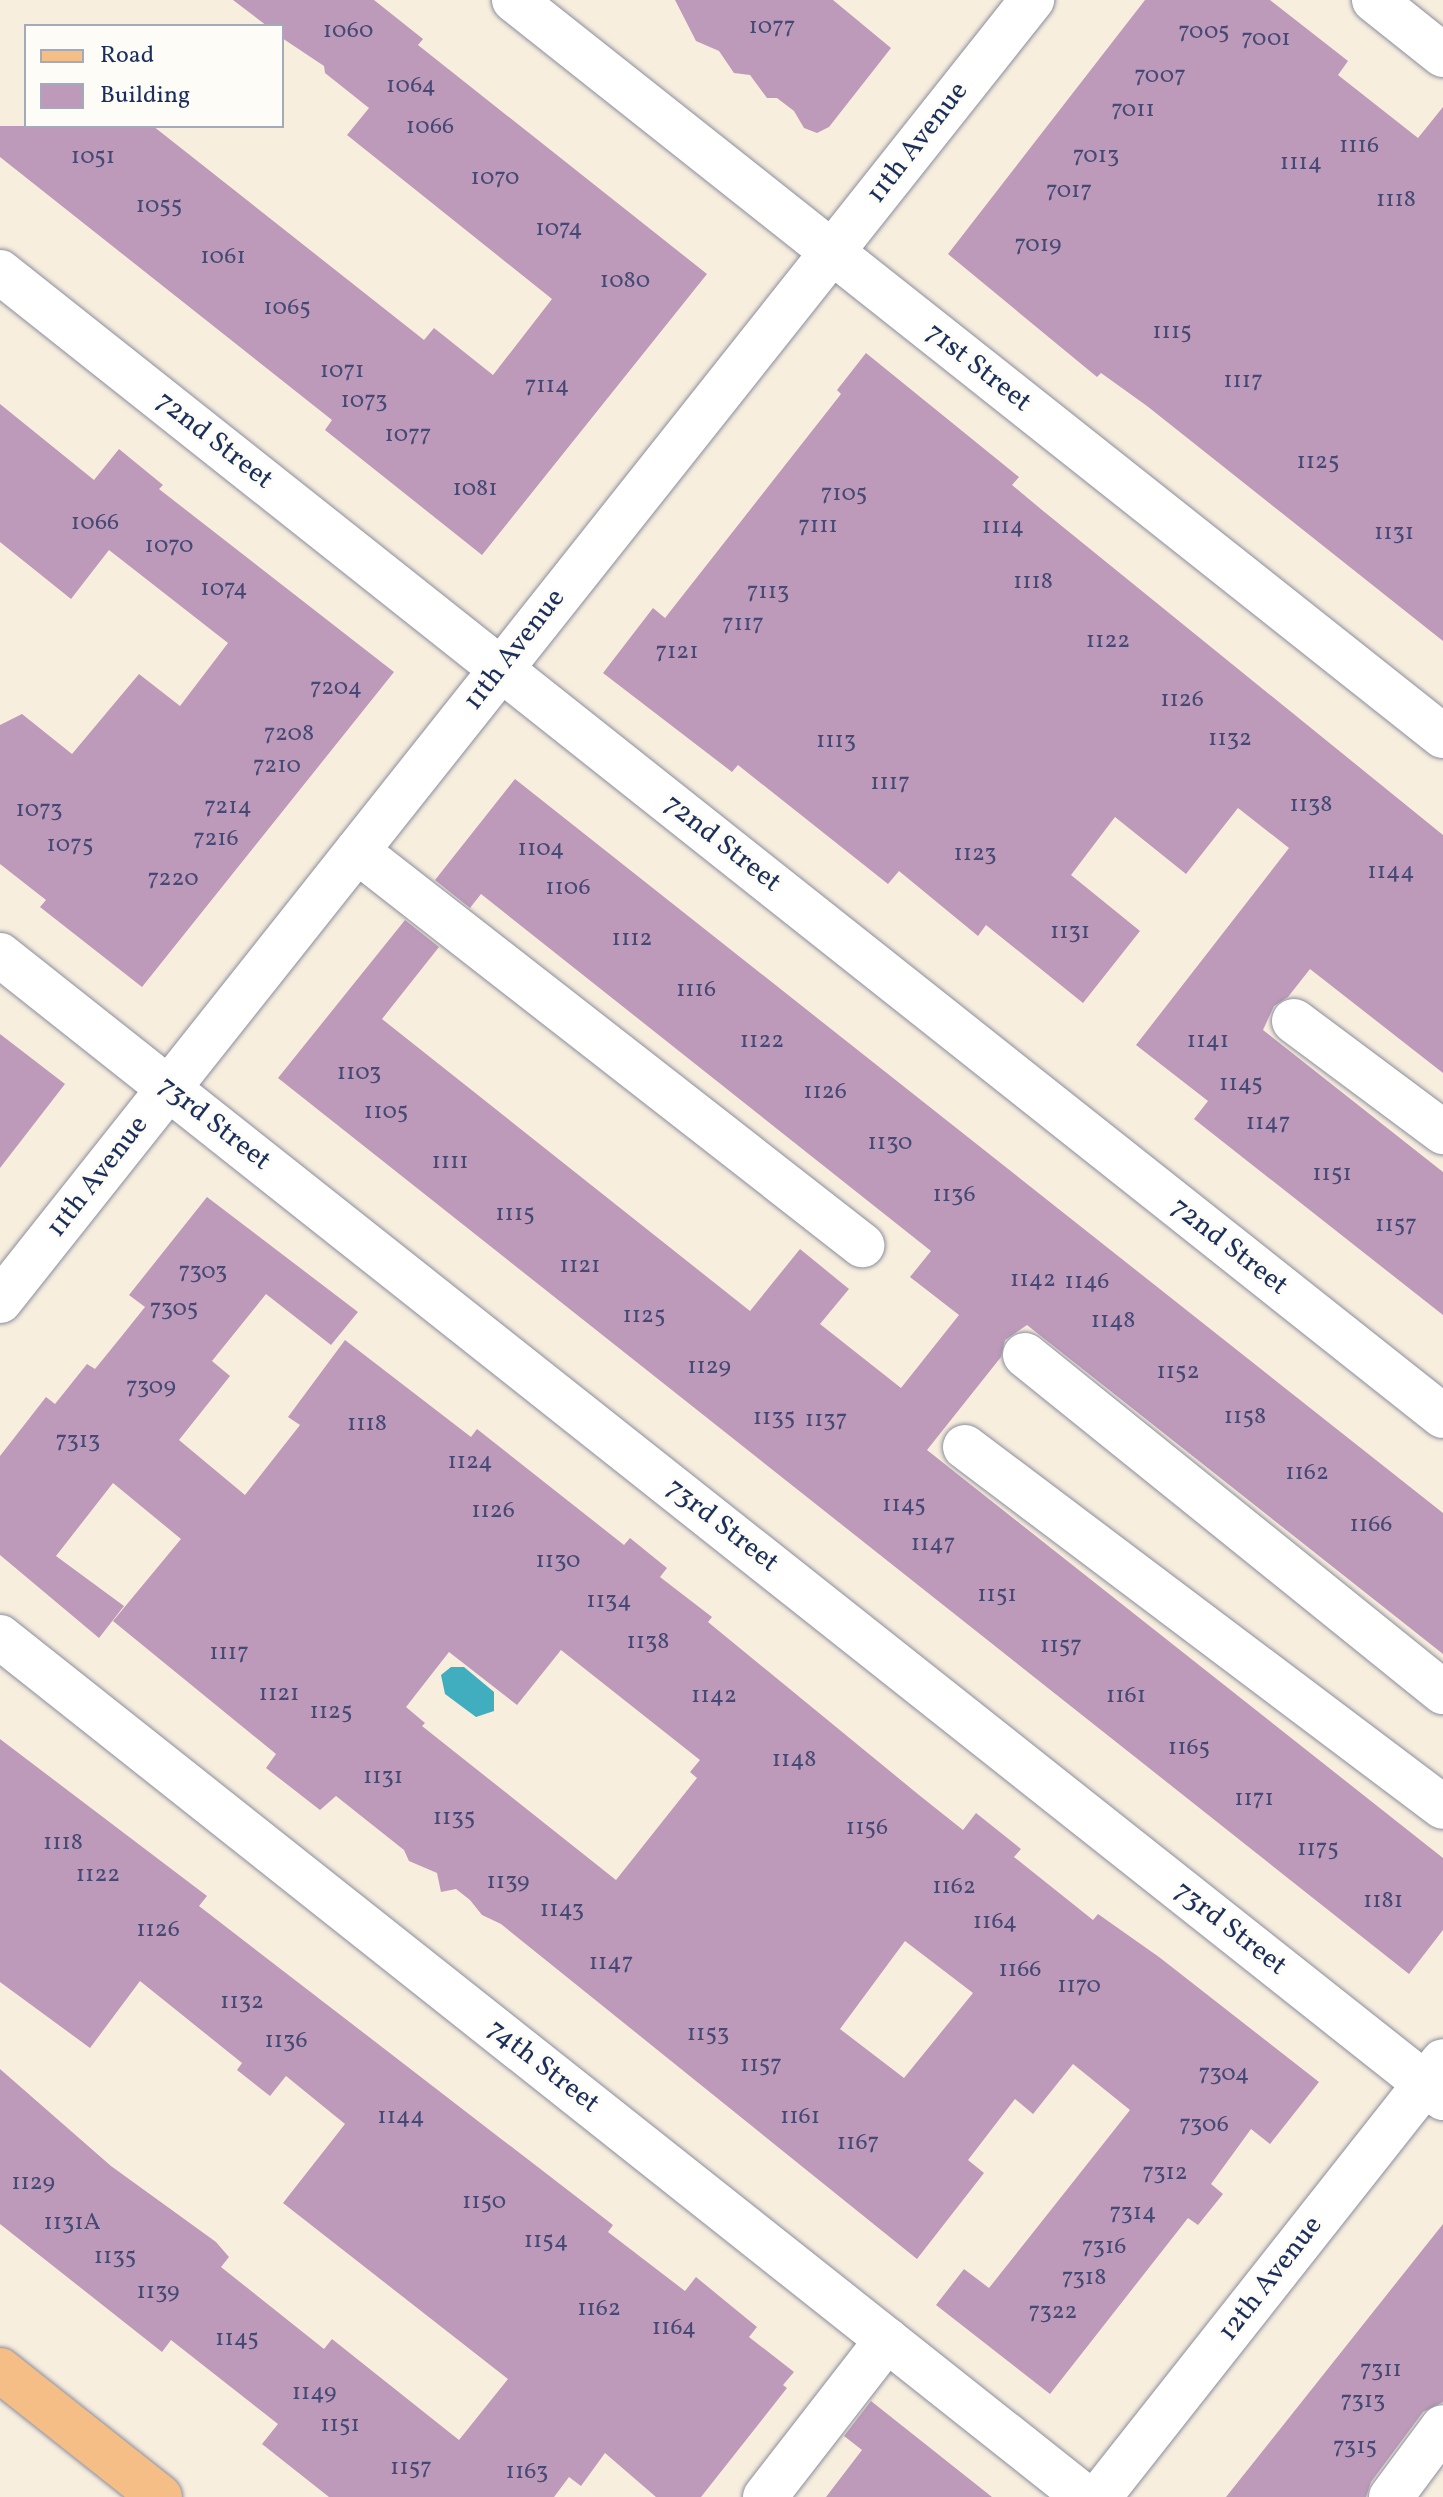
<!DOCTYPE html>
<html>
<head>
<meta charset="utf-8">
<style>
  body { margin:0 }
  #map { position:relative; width:1443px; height:2497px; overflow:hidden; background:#f8eede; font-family:Vollkorn,serif }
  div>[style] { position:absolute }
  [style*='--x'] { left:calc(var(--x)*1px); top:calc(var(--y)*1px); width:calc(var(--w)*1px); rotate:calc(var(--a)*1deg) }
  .water>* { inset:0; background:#41aebf }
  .building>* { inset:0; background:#be9aba }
  .roads { filter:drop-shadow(0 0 2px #8a8e9e) drop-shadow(0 0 2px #8a8e9e) }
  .minor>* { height:44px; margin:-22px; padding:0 22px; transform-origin:22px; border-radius:22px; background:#fff }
  .major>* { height:44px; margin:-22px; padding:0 22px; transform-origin:22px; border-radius:22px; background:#f6be87 }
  span { translate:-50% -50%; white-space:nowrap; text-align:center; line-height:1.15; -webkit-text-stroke:6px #fdfcf7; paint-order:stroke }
  .number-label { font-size:24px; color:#444a75 }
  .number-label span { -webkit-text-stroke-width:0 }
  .street-label { font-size:28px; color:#1b2f5e }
  .legend { position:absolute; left:24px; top:24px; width:260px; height:104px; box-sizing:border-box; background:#fdfcf7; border:2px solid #a3aaba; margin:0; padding:10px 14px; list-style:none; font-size:24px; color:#1b2f5e }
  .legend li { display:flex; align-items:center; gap:16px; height:40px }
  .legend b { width:40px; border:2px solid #a3aaba }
</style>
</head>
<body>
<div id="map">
  <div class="water">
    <div style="clip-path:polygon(451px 1667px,464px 1667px,494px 1692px,494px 1711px,476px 1717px,445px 1694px,441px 1675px)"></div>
  </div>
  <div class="building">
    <div style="clip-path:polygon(233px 0,374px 0,423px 39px,418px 45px,707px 274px,482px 555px,325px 430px,332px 420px,0 157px,0 126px,153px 126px,424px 340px,434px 328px,493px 375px,552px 299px,347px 135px,369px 108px,325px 73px,324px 66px,282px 38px,282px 26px,267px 26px)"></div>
    <div style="clip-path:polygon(675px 0,833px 0,891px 48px,829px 127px,817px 133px,804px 128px,794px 111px,777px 98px,767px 98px,750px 75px,734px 73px,719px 51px,696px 41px)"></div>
    <div style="clip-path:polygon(1145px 0,1270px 0,1348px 61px,1338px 75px,1418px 138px,1443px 107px,1443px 641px,1147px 406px,1101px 373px,1097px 377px,948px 254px)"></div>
    <div style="clip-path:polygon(866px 353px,1019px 477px,1012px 485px,1042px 510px,1443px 835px,1443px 1073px,1310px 969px,1288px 997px,1274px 1006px,1263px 1030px,1443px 1172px,1443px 1315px,1194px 1119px,1208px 1101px,1136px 1045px,1289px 848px,1238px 808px,1186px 874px,1115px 817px,1071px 875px,1140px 931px,1083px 1003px,986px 925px,978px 936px,899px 871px,888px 884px,738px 765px,732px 772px,603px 673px,653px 608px,665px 618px,841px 394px,837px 390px)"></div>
    <div style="clip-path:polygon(0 404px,94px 480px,119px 449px,163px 485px,159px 489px,394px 672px,142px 987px,40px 907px,46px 900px,0 864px,0 725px,22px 714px,72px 754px,139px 674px,180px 706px,228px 643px,109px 550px,71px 599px,0 542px)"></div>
    <div style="clip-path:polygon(515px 779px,1443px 1513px,1443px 1654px,1027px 1325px,1005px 1340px,1001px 1357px,927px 1450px,1443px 1858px,1443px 1930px,1409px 1974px,278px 1078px,405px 920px,439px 947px,382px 1019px,750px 1311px,800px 1249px,849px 1289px,820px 1324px,901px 1388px,959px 1315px,910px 1277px,931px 1251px,481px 894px,470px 908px,435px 880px)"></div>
    <div style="clip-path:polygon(0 1034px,65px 1084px,0 1168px)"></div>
    <div style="clip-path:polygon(evenodd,207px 1197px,358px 1312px,331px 1345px,266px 1294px,212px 1361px,230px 1376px,179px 1440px,245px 1495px,300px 1425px,288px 1417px,345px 1340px,471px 1437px,477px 1429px,624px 1545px,630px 1538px,667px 1568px,660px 1577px,712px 1617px,708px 1622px,919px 1795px,963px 1830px,976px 1813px,1021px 1849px,1014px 1857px,1093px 1920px,1098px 1914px,1159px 1957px,1319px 2082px,1270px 2144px,1251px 2129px,1211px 2184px,1223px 2194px,1198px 2225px,1188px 2218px,1050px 2394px,936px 2305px,964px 2269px,989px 2288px,1130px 2110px,1073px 2064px,1033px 2114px,1015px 2099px,968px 2160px,984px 2173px,917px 2259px,501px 1924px,482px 1915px,470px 1900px,456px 1889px,441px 1892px,437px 1873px,409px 1861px,404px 1850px,336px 1796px,320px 1810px,266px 1768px,276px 1754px,113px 1621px,181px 1539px,113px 1483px,56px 1556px,124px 1606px,99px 1638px,0 1555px,0 1456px,46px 1397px,55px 1404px,87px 1364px,95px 1369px,121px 1337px,145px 1307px,129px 1295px,207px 1197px,561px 1650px,700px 1760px,690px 1772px,697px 1778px,616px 1880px,422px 1726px,425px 1723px,406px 1707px,449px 1652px,517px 1705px,561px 1650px,207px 1197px,905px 1941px,973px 1993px,904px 2078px,840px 2029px,905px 1941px)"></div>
    <div style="clip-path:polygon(0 1739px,207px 1896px,199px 1906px,613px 2225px,608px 2232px,685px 2291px,696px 2277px,757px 2327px,749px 2337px,794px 2372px,783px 2385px,787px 2388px,701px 2497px,656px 2497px,605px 2453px,581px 2486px,569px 2477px,554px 2497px,329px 2497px,262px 2444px,278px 2424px,171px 2340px,162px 2352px,0 2224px,0 2069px,111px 2166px,216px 2242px,229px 2257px,221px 2267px,324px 2349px,332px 2339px,459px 2440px,508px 2379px,283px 2203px,345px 2124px,286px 2076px,270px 2096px,237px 2070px,242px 2063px,140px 1981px,90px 2048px,0 1982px)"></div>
    <div style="clip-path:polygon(1443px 2224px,1443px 2402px,1423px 2412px,1371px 2482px,1366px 2497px,1226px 2497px)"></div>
    <div style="clip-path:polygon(871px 2401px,992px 2497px,826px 2497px,862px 2450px,844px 2436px)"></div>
  </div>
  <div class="roads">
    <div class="minor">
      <div style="--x:514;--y:0;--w:1185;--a:38.39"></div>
      <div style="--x:1374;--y:0;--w:88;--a:38.6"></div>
      <div style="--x:0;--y:272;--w:1841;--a:38.41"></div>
      <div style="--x:357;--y:851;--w:641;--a:37.96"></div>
      <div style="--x:0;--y:955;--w:1841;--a:38.38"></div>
      <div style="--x:1294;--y:1021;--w:186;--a:36.7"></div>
      <div style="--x:0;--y:1301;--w:1661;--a:-51.58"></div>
      <div style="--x:1025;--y:1355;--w:537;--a:38.88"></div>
      <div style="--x:965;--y:1447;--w:598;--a:36.98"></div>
      <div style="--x:0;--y:1637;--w:1384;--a:38.4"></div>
      <div style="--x:765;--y:2497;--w:199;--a:-52.2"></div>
      <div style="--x:1099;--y:2497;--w:555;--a:-51.73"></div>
      <div style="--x:1391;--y:2497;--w:87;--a:-53.4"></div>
    </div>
    <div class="major">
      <div style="--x:0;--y:2370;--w:204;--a:38.4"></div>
    </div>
  </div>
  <div class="number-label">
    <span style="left:772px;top:28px">1077</span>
    <span style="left:348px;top:32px">1060</span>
    <span style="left:1204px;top:33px">7005</span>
    <span style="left:1266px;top:40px">7001</span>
    <span style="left:1160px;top:77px">7007</span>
    <span style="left:411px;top:87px">1064</span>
    <span style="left:1133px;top:111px">7011</span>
    <span style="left:430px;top:128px">1066</span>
    <span style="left:1359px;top:147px">1116</span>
    <span style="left:1096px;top:157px">7013</span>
    <span style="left:93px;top:158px">1051</span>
    <span style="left:1301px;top:164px">1114</span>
    <span style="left:495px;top:179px">1070</span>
    <span style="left:1069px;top:192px">7017</span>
    <span style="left:1396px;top:201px">1118</span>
    <span style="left:159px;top:207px">1055</span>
    <span style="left:559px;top:230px">1074</span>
    <span style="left:1038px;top:246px">7019</span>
    <span style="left:223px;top:258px">1061</span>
    <span style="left:625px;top:282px">1080</span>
    <span style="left:287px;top:309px">1065</span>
    <span style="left:1172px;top:333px">1115</span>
    <span style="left:342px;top:372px">1071</span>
    <span style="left:1243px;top:382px">1117</span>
    <span style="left:547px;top:387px">7114</span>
    <span style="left:364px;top:402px">1073</span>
    <span style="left:408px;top:436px">1077</span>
    <span style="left:1318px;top:463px">1125</span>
    <span style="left:475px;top:490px">1081</span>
    <span style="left:844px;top:495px">7105</span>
    <span style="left:95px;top:524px">1066</span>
    <span style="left:818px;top:527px">7111</span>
    <span style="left:1003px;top:528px">1114</span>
    <span style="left:1394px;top:534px">1131</span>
    <span style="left:169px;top:547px">1070</span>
    <span style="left:1033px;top:583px">1118</span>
    <span style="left:224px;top:590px">1074</span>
    <span style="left:768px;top:593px">7113</span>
    <span style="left:743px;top:625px">7117</span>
    <span style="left:1108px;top:642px">1122</span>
    <span style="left:677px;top:653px">7121</span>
    <span style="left:336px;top:689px">7204</span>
    <span style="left:1182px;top:701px">1126</span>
    <span style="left:289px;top:735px">7208</span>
    <span style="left:1230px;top:740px">1132</span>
    <span style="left:836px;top:742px">1113</span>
    <span style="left:277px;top:767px">7210</span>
    <span style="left:890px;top:784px">1117</span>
    <span style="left:1311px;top:806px">1138</span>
    <span style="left:228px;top:808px">7214</span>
    <span style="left:39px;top:811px">1073</span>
    <span style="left:216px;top:840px">7216</span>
    <span style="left:70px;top:846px">1075</span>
    <span style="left:541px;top:850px">1104</span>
    <span style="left:975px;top:855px">1123</span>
    <span style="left:1391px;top:873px">1144</span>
    <span style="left:173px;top:880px">7220</span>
    <span style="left:568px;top:889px">1106</span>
    <span style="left:1070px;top:933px">1131</span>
    <span style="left:632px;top:940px">1112</span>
    <span style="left:696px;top:991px">1116</span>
    <span style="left:762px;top:1042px">1122</span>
    <span style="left:1208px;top:1042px">1141</span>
    <span style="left:359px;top:1074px">1103</span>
    <span style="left:1241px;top:1085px">1145</span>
    <span style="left:825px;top:1093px">1126</span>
    <span style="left:386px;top:1113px">1105</span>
    <span style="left:1268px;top:1124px">1147</span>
    <span style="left:890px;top:1144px">1130</span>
    <span style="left:450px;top:1163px">1111</span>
    <span style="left:1332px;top:1175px">1151</span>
    <span style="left:954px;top:1196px">1136</span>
    <span style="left:515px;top:1215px">1115</span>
    <span style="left:1396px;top:1226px">1157</span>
    <span style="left:580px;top:1267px">1121</span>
    <span style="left:203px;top:1273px">7303</span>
    <span style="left:1033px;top:1281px">1142</span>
    <span style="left:1087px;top:1283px">1146</span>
    <span style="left:174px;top:1310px">7305</span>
    <span style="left:644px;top:1317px">1125</span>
    <span style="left:1113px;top:1322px">1148</span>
    <span style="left:709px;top:1368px">1129</span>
    <span style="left:1178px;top:1373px">1152</span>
    <span style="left:151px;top:1388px">7309</span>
    <span style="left:1245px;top:1418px">1158</span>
    <span style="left:774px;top:1419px">1135</span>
    <span style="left:826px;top:1421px">1137</span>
    <span style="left:367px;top:1425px">1118</span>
    <span style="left:78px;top:1442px">7313</span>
    <span style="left:470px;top:1463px">1124</span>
    <span style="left:1307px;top:1474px">1162</span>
    <span style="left:904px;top:1506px">1145</span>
    <span style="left:493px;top:1512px">1126</span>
    <span style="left:1371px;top:1526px">1166</span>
    <span style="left:933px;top:1545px">1147</span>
    <span style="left:558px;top:1562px">1130</span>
    <span style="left:997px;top:1596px">1151</span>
    <span style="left:609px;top:1602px">1134</span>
    <span style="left:648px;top:1643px">1138</span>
    <span style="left:1061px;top:1647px">1157</span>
    <span style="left:229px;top:1654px">1117</span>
    <span style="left:279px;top:1695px">1121</span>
    <span style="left:714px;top:1697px">1142</span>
    <span style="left:1126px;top:1697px">1161</span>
    <span style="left:331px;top:1713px">1125</span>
    <span style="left:1189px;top:1749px">1165</span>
    <span style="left:794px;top:1761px">1148</span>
    <span style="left:383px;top:1778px">1131</span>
    <span style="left:1254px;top:1800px">1171</span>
    <span style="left:454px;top:1819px">1135</span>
    <span style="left:867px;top:1829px">1156</span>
    <span style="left:63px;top:1844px">1118</span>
    <span style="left:1318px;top:1850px">1175</span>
    <span style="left:98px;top:1876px">1122</span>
    <span style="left:508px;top:1883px">1139</span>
    <span style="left:954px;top:1888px">1162</span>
    <span style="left:1383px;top:1902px">1181</span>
    <span style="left:562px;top:1911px">1143</span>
    <span style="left:995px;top:1923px">1164</span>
    <span style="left:158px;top:1931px">1126</span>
    <span style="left:611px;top:1964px">1147</span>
    <span style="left:1020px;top:1971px">1166</span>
    <span style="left:1079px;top:1987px">1170</span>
    <span style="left:242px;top:2003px">1132</span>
    <span style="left:708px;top:2035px">1153</span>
    <span style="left:286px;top:2042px">1136</span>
    <span style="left:761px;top:2066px">1157</span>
    <span style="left:1224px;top:2075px">7304</span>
    <span style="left:401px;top:2118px">1144</span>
    <span style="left:800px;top:2118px">1161</span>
    <span style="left:1204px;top:2126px">7306</span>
    <span style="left:858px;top:2144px">1167</span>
    <span style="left:1165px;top:2174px">7312</span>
    <span style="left:33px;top:2184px">1129</span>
    <span style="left:484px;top:2203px">1150</span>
    <span style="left:1133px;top:2214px">7314</span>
    <span style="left:72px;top:2224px">1131A</span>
    <span style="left:546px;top:2242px">1154</span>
    <span style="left:1104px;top:2248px">7316</span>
    <span style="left:115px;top:2258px">1135</span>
    <span style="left:1084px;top:2279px">7318</span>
    <span style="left:158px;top:2293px">1139</span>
    <span style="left:599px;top:2310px">1162</span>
    <span style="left:1053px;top:2313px">7322</span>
    <span style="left:674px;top:2329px">1164</span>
    <span style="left:237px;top:2340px">1145</span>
    <span style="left:1381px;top:2371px">7311</span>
    <span style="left:314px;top:2394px">1149</span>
    <span style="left:1363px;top:2402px">7313</span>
    <span style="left:340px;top:2426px">1151</span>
    <span style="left:1355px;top:2448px">7315</span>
    <span style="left:411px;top:2469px">1157</span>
    <span style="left:527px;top:2473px">1163</span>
  </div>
  <div class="street-label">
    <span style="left:918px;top:143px;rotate:-52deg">11th Avenue</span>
    <span style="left:978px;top:368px;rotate:38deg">71st Street</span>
    <span style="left:214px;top:441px;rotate:38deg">72nd Street</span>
    <span style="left:515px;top:650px;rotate:-52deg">11th Avenue</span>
    <span style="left:722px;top:844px;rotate:38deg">72nd Street</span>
    <span style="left:214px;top:1124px;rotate:38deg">73rd Street</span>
    <span style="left:98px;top:1177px;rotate:-52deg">11th Avenue</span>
    <span style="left:1229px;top:1247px;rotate:38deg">72nd Street</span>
    <span style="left:722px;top:1526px;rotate:38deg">73rd Street</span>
    <span style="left:1230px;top:1929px;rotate:38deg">73rd Street</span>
    <span style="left:543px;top:2067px;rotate:38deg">74th Street</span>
    <span style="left:1271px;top:2279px;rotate:-52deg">12th Avenue</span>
  </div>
  <ul class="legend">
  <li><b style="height:10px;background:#f6be87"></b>Road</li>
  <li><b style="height:22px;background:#be9aba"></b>Building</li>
  </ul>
</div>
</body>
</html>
